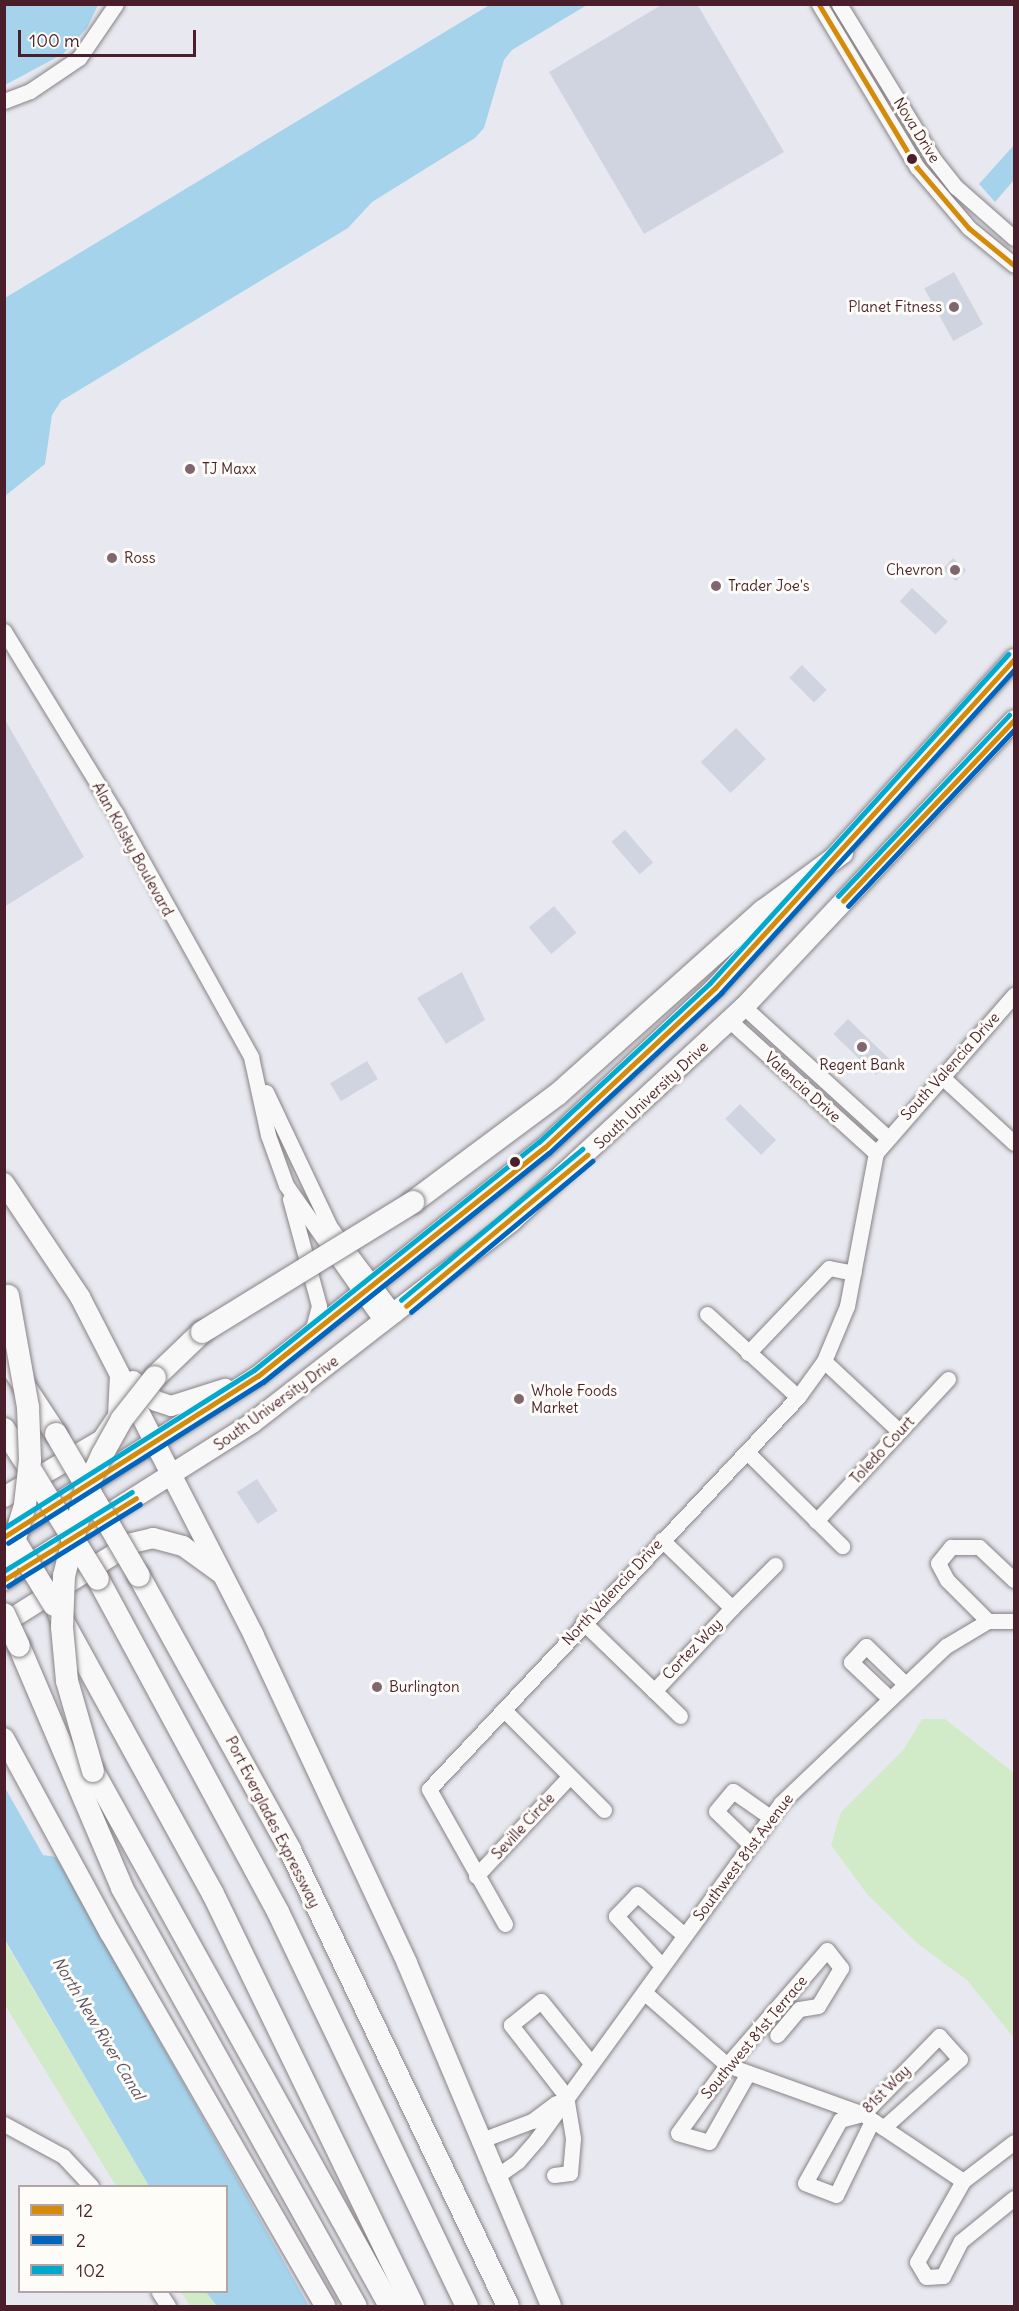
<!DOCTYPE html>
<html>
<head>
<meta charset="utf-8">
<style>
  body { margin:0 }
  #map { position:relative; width:1019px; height:2311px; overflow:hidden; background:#e8e9f0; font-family:Delius,sans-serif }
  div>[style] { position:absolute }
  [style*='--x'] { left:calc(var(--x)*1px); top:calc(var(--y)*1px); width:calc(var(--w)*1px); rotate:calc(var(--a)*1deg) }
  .green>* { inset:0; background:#d1eac8 }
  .water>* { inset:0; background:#a5d3ec }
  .building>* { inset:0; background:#d0d4e1; transform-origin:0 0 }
  .roads { filter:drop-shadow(0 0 2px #898287) drop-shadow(0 0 2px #898287) }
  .minor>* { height:15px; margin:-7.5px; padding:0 7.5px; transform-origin:7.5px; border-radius:7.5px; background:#f8f8f8 }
  .major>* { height:20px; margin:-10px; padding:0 10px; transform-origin:10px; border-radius:10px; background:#f8f8f8 }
  .highway>* { height:22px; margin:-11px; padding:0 11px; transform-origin:11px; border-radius:11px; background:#f8f8f8 }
  .bridges { filter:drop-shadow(0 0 2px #898287) drop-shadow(0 0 2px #898287) }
  .highway-bridge>* { height:22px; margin:-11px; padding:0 11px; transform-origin:11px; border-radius:11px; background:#f8f8f8 }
  .bus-1>* { height:4.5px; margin:-2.25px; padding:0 2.25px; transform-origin:2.25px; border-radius:2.25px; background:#d48b09 }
  .bus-2>* { height:4.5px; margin:-2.25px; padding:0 2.25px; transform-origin:2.25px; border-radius:2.25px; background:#0065bd }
  .bus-3>* { height:4.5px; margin:-2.25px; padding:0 2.25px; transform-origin:2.25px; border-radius:2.25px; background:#00a9ce }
  .dots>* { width:16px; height:16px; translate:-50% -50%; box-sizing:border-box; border:3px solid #fdfcf7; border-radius:50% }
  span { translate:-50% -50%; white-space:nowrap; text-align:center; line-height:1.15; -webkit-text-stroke:6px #fdfcf7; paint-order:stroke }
  .street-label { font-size:15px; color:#4a1f2b }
  .poi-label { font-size:15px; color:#4a1f2b }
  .right { translate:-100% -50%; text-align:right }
  .left { translate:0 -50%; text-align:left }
  .water-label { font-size:16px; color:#5d5264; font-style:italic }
  .frame { position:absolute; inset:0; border:6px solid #4a1f2b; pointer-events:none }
  .legend { position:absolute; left:18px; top:2185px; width:210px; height:108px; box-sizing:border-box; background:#fdfcf7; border:2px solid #b5a4a5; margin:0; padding:8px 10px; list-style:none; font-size:18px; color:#4a1f2b }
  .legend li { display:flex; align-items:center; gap:12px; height:30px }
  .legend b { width:30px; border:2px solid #b5a4a5 }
  .scale { position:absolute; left:18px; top:30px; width:178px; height:27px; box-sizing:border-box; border:3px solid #4a1f2b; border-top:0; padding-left:8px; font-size:18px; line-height:21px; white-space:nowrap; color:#4a1f2b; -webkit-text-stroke:4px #fdfcf7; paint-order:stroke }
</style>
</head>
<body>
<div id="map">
  <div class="green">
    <div style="clip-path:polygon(922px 1719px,945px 1719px,1014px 1773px,1014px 2038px,967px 1980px,918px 1944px,867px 1894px,831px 1845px,841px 1812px,904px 1749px)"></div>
    <div style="clip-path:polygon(4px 1940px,149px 2186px,116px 2186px,5px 2005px)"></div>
    <div style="clip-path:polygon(181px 2292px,206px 2292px,217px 2306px,190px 2306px)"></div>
  </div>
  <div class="water">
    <div style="clip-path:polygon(5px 4px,98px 4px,98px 5px,87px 28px,63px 54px,5px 85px)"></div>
    <div style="clip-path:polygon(491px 4px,587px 5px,512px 50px,504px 60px,484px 128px,475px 138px,372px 202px,348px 228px,61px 401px,52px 415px,45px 464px,5px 496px,5px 298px)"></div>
    <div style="clip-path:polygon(1014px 145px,1014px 180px,995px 202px,979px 184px)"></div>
    <div style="clip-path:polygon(4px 1786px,43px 1855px,56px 1857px,309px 2306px,217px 2306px,206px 2292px,226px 2292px,226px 2186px,149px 2186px,5px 1940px)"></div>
  </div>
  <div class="building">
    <div style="clip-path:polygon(663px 4px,697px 4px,784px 152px,644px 234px,549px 72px)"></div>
    <div style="left:954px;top:272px;width:60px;height:34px;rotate:61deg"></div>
    <div style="left:953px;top:558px;width:18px;height:15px;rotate:43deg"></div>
    <div style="left:912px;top:588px;width:49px;height:18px;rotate:43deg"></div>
    <div style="left:802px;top:665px;width:35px;height:18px;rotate:45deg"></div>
    <div style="clip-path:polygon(4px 718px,84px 857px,4px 907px)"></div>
    <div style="left:736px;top:728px;width:43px;height:49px;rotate:46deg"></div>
    <div style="left:625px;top:830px;width:43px;height:18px;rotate:49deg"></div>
    <div style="left:554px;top:906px;width:35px;height:33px;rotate:50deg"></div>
    <div style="clip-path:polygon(462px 972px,485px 1020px,446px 1044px,417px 998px)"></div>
    <div style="left:848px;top:1019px;width:59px;height:21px;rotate:44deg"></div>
    <div style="left:367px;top:1061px;width:21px;height:43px;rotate:59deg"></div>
    <div style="left:740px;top:1104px;width:51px;height:21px;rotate:45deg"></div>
    <div style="left:257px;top:1479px;width:38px;height:24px;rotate:57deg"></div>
  </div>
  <div class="roads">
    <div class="minor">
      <div style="--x:819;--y:4;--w:190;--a:59"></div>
      <div style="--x:917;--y:167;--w:80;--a:49.6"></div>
      <div style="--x:969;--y:228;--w:58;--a:39.4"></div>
      <div style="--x:839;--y:4;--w:180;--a:58.6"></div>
      <div style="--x:933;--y:158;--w:37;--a:52"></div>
      <div style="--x:956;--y:187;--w:77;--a:41.3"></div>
      <div style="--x:4;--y:101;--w:28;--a:-21"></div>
      <div style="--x:30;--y:91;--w:59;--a:-34"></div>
      <div style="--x:79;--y:58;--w:65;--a:-55.6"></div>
      <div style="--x:4;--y:631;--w:215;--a:58.5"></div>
      <div style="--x:116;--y:814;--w:278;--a:60.9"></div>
      <div style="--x:251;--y:1057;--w:80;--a:77.7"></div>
      <div style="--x:268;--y:1135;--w:53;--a:70.2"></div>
      <div style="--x:286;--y:1185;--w:169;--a:54.9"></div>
      <div style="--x:744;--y:1007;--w:193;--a:42.3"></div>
      <div style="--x:730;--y:1021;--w:197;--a:42.1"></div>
      <div style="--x:941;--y:1076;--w:99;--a:42.5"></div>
      <div style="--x:266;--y:1092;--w:149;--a:64.6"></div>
      <div style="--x:330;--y:1227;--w:109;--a:53.2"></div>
      <div style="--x:290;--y:1199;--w:111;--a:74.8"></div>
      <div style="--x:319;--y:1306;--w:30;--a:105"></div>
      <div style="--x:707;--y:1314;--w:123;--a:42.4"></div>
      <div style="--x:748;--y:1353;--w:117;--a:-46.4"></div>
      <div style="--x:829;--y:1268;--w:25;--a:11"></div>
      <div style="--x:824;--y:1361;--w:103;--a:43"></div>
      <div style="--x:747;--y:1452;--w:134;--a:44.7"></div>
      <div style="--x:816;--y:1521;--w:194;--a:-47.1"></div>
      <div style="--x:732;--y:1608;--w:61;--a:-45"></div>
      <div style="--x:988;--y:1621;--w:58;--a:-135"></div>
      <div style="--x:947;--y:1580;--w:19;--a:-118"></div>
      <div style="--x:938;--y:1563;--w:21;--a:-51"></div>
      <div style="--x:951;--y:1547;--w:28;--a:0"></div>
      <div style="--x:979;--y:1547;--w:48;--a:43.3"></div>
      <div style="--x:583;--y:1622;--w:135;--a:44.1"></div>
      <div style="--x:654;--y:1691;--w:114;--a:-46.8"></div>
      <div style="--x:732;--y:1608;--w:98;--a:-135.8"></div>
      <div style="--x:888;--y:1697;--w:51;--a:-136.6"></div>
      <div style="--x:851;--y:1662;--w:22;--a:-47"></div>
      <div style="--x:866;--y:1646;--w:53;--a:44.2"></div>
      <div style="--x:505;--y:1711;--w:140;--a:45"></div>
      <div style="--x:750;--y:1844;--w:47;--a:-135.9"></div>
      <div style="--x:716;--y:1811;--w:26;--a:-50"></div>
      <div style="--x:733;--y:1791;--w:45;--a:35.1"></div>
      <div style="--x:476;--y:1876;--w:136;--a:-46.8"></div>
      <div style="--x:505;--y:1924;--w:155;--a:-119.4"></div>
      <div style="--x:429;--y:1789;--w:538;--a:-46.73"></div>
      <div style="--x:798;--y:1397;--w:44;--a:-54.2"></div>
      <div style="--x:824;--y:1361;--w:60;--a:-67.3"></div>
      <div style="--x:847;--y:1306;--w:156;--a:-79.3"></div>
      <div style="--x:876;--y:1153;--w:210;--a:-48.9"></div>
      <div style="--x:662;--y:1966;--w:68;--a:-132.6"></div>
      <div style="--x:616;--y:1916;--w:30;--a:-46"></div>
      <div style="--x:637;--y:1894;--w:62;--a:41.1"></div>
      <div style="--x:645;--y:1993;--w:109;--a:41.3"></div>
      <div style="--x:727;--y:2065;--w:145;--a:19.8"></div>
      <div style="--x:863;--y:2114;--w:120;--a:33.8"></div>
      <div style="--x:748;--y:2073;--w:79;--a:119.5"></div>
      <div style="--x:709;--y:2142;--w:32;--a:-164"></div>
      <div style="--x:678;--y:2133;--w:84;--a:-54.2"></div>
      <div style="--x:727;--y:2065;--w:152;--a:-49"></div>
      <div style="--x:827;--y:1950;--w:23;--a:52"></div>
      <div style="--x:841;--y:1968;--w:44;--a:121.2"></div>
      <div style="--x:818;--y:2006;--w:19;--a:171"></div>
      <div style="--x:799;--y:2009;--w:34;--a:130"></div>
      <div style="--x:872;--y:2121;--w:82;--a:115.9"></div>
      <div style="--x:836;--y:2195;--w:33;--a:-159"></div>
      <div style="--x:805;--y:2183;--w:72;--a:-60.9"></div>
      <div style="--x:840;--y:2120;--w:24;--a:-15"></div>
      <div style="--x:863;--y:2114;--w:109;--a:-45.7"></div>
      <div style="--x:939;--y:2036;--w:31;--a:48"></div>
      <div style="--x:960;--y:2059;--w:103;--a:138.1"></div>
      <div style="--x:4;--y:2124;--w:67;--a:28.5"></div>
      <div style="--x:63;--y:2156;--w:41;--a:47"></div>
      <div style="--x:479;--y:2141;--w:57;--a:-20.7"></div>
      <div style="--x:532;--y:2121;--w:30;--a:-37"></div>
      <div style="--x:1014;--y:2142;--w:64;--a:142.6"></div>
      <div style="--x:963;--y:2181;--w:93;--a:119.6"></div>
      <div style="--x:917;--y:2262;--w:17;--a:59"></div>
      <div style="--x:926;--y:2277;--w:17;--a:-3"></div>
      <div style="--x:943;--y:2276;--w:39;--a:-63"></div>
      <div style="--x:961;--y:2241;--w:68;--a:-39.1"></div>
      <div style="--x:554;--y:2175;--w:16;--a:-7"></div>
      <div style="--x:570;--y:2173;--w:35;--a:-85"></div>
      <div style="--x:573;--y:2138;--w:43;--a:-99.5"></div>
      <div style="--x:566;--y:2096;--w:90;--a:-127.8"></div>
      <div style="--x:511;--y:2025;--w:38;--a:-39"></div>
      <div style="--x:541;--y:2001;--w:80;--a:51.1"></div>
      <div style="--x:494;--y:2178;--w:29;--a:-35"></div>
      <div style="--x:518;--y:2161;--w:29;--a:-49"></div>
      <div style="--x:537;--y:2139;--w:415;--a:-54"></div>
      <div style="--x:781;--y:1803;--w:228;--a:-43.6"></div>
      <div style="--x:946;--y:1646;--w:49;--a:-30.8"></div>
      <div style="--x:988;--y:1621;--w:26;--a:0"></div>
      <div style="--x:159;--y:2292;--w:17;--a:57"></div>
    </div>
    <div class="major">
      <div style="--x:4;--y:1183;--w:137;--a:56.3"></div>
      <div style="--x:80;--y:1297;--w:381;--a:62.8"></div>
      <div style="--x:254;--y:1636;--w:361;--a:64.9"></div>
      <div style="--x:407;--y:1963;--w:372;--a:67.2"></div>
      <div style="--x:133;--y:1381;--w:30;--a:41"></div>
      <div style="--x:156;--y:1401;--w:16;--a:18"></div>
      <div style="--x:171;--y:1406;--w:57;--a:-17.5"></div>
      <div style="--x:4;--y:1497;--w:113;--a:-30.2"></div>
      <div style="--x:102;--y:1440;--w:29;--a:-56"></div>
      <div style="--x:118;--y:1416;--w:41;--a:-87.2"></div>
      <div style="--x:9;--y:1534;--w:295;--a:-32.4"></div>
      <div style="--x:258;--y:1376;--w:366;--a:-38.6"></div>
      <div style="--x:544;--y:1148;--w:234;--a:-43.1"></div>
      <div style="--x:715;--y:988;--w:445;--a:-47.7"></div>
      <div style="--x:4;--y:1580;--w:294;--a:-32.3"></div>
      <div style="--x:252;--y:1423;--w:329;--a:-37.8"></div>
      <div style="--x:512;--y:1221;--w:316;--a:-42.7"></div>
      <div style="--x:744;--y:1007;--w:394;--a:-46.7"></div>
      <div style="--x:4;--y:1623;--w:151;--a:-32"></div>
      <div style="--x:132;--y:1543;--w:22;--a:-13"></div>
      <div style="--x:153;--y:1538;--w:31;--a:15"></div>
      <div style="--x:183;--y:1546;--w:48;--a:35.7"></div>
      <div style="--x:4;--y:1738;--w:222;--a:61.5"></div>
      <div style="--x:110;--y:1933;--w:431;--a:60"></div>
    </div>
    <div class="highway">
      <div style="--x:413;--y:1202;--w:181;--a:-36.7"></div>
      <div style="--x:558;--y:1094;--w:275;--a:-41.8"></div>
      <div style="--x:763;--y:911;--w:98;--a:-36.3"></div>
      <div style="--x:4;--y:1355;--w:95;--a:56.6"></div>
      <div style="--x:155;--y:1377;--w:65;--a:-43.8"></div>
      <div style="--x:4;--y:1429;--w:48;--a:57"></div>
      <div style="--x:139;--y:1576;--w:313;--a:61.1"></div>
      <div style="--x:290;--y:1850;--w:505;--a:64.45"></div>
      <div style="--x:98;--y:1579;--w:379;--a:61.6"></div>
      <div style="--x:278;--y:1912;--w:437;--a:64.4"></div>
      <div style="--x:59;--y:1614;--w:320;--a:61.2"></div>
      <div style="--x:213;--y:1894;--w:458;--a:64.1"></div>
      <div style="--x:19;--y:1646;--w:263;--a:66.9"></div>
      <div style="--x:122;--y:1888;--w:479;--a:60.8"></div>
      <div style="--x:93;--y:1771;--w:612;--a:60.96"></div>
    </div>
  </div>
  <div class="bridges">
    <div class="highway-bridge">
      <div style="--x:202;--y:1332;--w:248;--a:-31.6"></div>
      <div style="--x:56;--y:1434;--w:164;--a:59.7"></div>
      <div style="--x:30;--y:1469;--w:129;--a:58.3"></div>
      <div style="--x:11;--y:1535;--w:82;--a:58.4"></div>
      <div style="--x:4;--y:1575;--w:73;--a:-73.3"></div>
      <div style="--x:25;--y:1505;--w:45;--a:-83.7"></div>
      <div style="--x:30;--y:1460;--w:53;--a:-92.2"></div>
      <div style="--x:28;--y:1407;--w:113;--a:-100.2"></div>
      <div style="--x:4;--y:1614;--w:35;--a:65"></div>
      <div style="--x:93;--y:1771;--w:94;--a:-106.1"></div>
      <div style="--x:67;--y:1681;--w:54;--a:-95.3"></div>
      <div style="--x:62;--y:1627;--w:51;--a:-87.8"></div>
      <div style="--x:64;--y:1576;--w:87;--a:-76"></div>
      <div style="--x:85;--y:1492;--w:41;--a:-65.3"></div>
      <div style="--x:102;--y:1455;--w:41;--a:-60.9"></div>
      <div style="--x:122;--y:1419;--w:53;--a:-51.8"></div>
    </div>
  </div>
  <div class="bus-1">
    <div style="--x:819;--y:4;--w:190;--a:59"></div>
    <div style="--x:917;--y:167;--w:80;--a:49.6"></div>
    <div style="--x:969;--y:228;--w:58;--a:39.4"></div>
    <div style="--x:843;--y:901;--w:249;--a:-46.6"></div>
    <div style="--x:406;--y:1306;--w:236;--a:-39.8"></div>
    <div style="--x:4;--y:1537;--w:301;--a:-32.4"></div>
    <div style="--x:258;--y:1376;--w:366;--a:-38.6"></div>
    <div style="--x:544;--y:1148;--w:234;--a:-43.1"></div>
    <div style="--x:715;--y:988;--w:445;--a:-47.7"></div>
    <div style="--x:4;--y:1580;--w:155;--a:-31.8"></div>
  </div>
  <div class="bus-2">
    <div style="--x:848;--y:906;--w:242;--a:-46.7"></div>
    <div style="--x:411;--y:1312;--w:236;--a:-39.8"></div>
    <div style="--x:8;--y:1543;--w:302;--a:-32.3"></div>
    <div style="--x:263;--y:1382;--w:366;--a:-38.7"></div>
    <div style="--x:549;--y:1153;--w:235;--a:-42.9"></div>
    <div style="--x:721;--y:993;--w:436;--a:-47.8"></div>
    <div style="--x:8;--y:1586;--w:155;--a:-31.8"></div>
  </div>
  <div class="bus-3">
    <div style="--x:838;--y:896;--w:249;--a:-46.6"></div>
    <div style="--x:401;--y:1300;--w:236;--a:-39.8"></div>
    <div style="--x:4;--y:1528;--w:296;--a:-32.3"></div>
    <div style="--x:254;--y:1370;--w:365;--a:-38.7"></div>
    <div style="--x:539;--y:1142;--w:233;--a:-42.9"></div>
    <div style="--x:710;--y:983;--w:444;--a:-47.8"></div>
    <div style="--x:4;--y:1571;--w:150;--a:-31.7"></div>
  </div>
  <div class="dots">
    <div style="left:912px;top:159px;background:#4a1f2b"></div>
    <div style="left:954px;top:307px;background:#816670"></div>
    <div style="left:190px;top:469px;background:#816670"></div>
    <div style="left:112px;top:558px;background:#816670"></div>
    <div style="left:955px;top:570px;background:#816670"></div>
    <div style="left:716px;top:586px;background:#816670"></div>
    <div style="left:862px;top:1047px;background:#816670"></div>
    <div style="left:515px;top:1162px;background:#4a1f2b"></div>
    <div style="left:519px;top:1399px;background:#816670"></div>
    <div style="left:377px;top:1687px;background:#816670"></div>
  </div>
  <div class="street-label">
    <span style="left:917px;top:130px;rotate:58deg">Nova Drive</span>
    <span style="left:133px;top:849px;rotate:61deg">Alan Kolsky Boulevard</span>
    <span style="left:950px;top:1066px;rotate:-48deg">South Valencia Drive</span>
    <span style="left:803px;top:1087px;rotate:42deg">Valencia Drive</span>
    <span style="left:651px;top:1095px;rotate:-43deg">South University Drive</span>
    <span style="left:276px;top:1403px;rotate:-36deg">South University Drive</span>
    <span style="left:882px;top:1450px;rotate:-47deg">Toledo Court</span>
    <span style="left:612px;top:1592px;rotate:-47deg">North Valencia Drive</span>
    <span style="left:692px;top:1649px;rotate:-46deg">Cortez Way</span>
    <span style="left:273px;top:1822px;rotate:63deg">Port Everglades Expressway</span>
    <span style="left:523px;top:1826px;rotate:-47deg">Seville Circle</span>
    <span style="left:743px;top:1857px;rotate:-53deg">Southwest 81st Avenue</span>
    <span style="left:754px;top:2037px;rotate:-50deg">Southwest 81st Terrace</span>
    <span style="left:886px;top:2089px;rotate:-45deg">81st Way</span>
  </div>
  <div class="poi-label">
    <span class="right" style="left:942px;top:307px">Planet Fitness</span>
    <span class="left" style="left:202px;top:469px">TJ Maxx</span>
    <span class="left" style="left:124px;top:558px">Ross</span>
    <span class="right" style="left:943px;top:570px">Chevron</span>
    <span class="left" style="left:728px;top:586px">Trader Joe's</span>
    <span style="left:862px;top:1065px">Regent Bank</span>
    <span class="left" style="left:531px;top:1399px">Whole Foods<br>Market</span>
    <span class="left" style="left:389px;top:1687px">Burlington</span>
  </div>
  <div class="water-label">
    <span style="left:99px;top:2028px;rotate:59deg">North New River Canal</span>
  </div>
  <div class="frame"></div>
  <ul class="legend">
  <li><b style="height:8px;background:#d48b09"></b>12</li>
  <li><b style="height:8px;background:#0065bd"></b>2</li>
  <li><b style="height:8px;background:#00a9ce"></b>102</li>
  </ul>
  <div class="scale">100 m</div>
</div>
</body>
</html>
